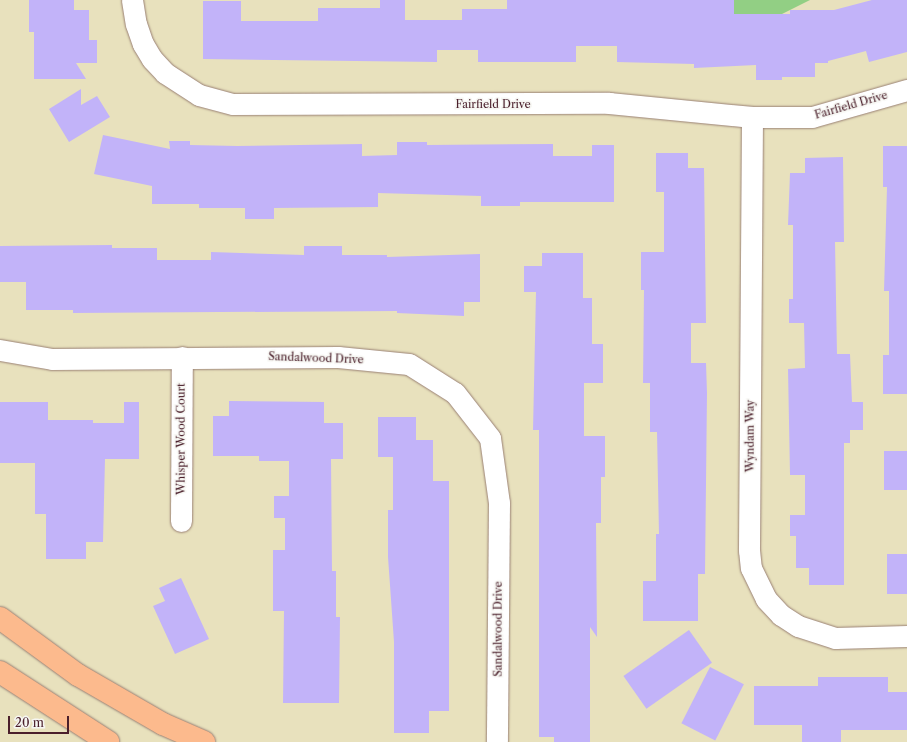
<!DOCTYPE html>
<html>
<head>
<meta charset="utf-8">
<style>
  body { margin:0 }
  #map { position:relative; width:907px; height:742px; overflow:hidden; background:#e8e1bd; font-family:"Libre Caslon Text",serif }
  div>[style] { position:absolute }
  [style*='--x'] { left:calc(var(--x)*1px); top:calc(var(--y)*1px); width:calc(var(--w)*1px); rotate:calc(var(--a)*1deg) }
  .green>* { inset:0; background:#92cf84 }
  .building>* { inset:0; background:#c2b3f9; transform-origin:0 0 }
  .roads { filter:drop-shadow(0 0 1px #998074) drop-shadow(0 0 1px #998074) }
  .minor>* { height:21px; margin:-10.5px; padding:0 10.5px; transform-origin:10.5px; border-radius:10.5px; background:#fff }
  .major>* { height:22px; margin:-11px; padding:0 11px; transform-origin:11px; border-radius:11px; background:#fcba8d }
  span { translate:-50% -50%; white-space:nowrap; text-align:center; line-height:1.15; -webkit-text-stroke:3px #f6f6f2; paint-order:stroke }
  .street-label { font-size:11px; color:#4a1f2b }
  .scale { position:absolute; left:8px; top:716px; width:61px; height:18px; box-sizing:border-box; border:2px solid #4a1f2b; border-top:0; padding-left:5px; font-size:12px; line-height:14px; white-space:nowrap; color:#4a1f2b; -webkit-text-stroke:3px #f6f6f2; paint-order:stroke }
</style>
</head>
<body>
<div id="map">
  <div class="green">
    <div style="clip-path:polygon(542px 0,810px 0,770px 20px)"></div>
  </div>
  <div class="building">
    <div style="clip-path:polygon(29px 0,74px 0,74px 10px,89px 10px,89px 40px,97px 40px,97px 63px,76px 63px,86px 79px,34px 79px,34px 32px,29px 32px)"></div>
    <div style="clip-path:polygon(380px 0,405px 0,405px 20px,462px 20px,462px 9px,507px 9px,507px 0,734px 0,734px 14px,790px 14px,790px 10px,834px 10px,872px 0,907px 0,907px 52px,869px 62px,866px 51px,828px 61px,828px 63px,815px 63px,815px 77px,782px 77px,782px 80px,756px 80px,756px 65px,694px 68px,694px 64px,617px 62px,617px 46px,576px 46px,576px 62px,478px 62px,478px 50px,437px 50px,437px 62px,203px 59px,203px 1px,241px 1px,241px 21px,318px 21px,318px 8px,380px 8px)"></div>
    <div style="clip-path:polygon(81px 89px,81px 105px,97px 96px,110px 117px,69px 142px,49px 109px)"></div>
    <div style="clip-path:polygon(103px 135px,170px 149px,169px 141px,190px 141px,190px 145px,237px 146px,362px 144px,362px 156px,397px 155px,397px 142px,427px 142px,427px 145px,553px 144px,553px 156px,592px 156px,592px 145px,614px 145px,614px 202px,520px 202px,520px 206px,481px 206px,481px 196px,378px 193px,378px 207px,274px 208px,274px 219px,245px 219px,245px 208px,199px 208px,199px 204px,152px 204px,152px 186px,94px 174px)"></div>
    <div style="clip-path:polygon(883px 146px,907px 146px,907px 394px,883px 394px,883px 355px,889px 355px,889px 291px,884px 291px,887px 187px,883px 187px)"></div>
    <div style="clip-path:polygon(656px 153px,688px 153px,688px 168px,704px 168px,706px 323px,691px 323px,691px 363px,706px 363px,707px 393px,705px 574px,698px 574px,698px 621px,643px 621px,643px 581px,656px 581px,656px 534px,659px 534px,657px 432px,650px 432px,650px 383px,643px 383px,644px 290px,641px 290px,641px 252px,664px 252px,664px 192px,656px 192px)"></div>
    <div style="clip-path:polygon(843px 157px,844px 242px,835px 242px,837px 354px,850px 354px,852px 402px,863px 402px,863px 430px,850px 430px,850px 443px,844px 443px,844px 585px,809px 585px,809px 568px,796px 568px,796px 536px,790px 536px,790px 515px,805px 515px,805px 475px,790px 475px,788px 369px,805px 368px,804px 323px,789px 323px,789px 299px,793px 299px,793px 225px,788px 225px,790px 173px,805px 173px,805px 158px)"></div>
    <div style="clip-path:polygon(112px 245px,112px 248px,157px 248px,157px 260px,211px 260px,211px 252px,304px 255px,304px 246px,342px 246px,342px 255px,387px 255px,387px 257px,480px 254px,480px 302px,464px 302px,464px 316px,397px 313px,397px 311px,73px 313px,73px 310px,26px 310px,26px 282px,0 282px,0 246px)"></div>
    <div style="clip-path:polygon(542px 253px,583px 253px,583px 298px,592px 298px,592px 344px,603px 344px,603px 383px,584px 383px,584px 436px,605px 436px,605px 477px,601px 477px,601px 523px,596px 523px,597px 637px,590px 627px,590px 742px,554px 742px,554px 737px,539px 737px,539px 430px,533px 430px,536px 292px,524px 292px,524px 266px,542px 266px)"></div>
    <div style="clip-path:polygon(229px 401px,324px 402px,324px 423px,343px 423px,343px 459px,331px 459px,332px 571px,336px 571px,336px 617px,340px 617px,339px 703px,283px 703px,284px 611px,273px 611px,273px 550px,285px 550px,285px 518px,274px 518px,274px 496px,289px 496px,289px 461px,259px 461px,259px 456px,213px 456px,213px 416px,229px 416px)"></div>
    <div style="clip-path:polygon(0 402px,48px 402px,48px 420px,93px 420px,93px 423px,124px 423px,124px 402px,139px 402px,139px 459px,105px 459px,103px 542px,86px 542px,86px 559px,46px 559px,46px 514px,35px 514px,35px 463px,0 463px)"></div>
    <div style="clip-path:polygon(378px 417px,416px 417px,416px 440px,433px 440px,433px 481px,449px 481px,449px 711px,429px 711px,429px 733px,394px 733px,394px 642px,388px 557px,388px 510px,393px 510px,393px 457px,378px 457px)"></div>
    <div style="left:884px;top:451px;width:23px;height:39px"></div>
    <div style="left:887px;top:554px;width:20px;height:40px"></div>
    <div style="clip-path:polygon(181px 578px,209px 639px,175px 654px,153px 606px,165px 601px,159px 588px)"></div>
    <div style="left:689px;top:630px;width:40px;height:80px;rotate:55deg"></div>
    <div style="left:710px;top:667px;width:38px;height:63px;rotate:27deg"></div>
    <div style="clip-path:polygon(818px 677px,888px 677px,888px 692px,907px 692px,907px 730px,841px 730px,841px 742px,802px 742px,802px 725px,754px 725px,754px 686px,818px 686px)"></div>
  </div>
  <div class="roads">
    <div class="minor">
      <div style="--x:132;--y:0;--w:24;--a:81"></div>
      <div style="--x:136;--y:24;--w:21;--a:71"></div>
      <div style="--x:143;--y:44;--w:17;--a:59"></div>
      <div style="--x:152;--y:59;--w:19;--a:47"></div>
      <div style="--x:165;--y:73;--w:40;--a:32.9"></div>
      <div style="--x:199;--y:95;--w:35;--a:15"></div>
      <div style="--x:233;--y:104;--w:376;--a:-0.2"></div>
      <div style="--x:609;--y:103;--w:144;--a:5.6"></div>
      <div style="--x:752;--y:117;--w:60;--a:0"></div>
      <div style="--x:812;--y:117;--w:99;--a:-15.9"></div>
      <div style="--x:752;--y:117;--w:433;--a:90.4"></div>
      <div style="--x:749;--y:550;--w:18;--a:84"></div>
      <div style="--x:751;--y:568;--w:34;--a:64"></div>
      <div style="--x:766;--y:599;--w:22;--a:47"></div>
      <div style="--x:781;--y:615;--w:20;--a:33"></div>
      <div style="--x:798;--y:626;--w:39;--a:18"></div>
      <div style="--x:835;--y:638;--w:72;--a:-1.6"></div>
      <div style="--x:0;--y:350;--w:53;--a:9.8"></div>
      <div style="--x:52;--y:359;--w:286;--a:-0.4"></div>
      <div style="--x:338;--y:357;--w:71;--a:5.6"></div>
      <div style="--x:409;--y:364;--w:54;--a:32.2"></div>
      <div style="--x:455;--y:393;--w:57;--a:52.1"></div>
      <div style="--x:490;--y:438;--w:66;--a:82.1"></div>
      <div style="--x:499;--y:503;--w:239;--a:90.5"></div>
      <div style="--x:181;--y:521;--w:164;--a:-89.7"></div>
    </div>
    <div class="major">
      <div style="--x:0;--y:618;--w:97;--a:36.2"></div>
      <div style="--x:78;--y:675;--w:98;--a:30"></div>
      <div style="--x:163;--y:724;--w:45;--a:23.7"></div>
      <div style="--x:0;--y:672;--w:129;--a:32.9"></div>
    </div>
  </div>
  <div class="street-label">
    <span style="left:493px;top:104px">Fairfield Drive</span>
    <span style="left:851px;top:105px;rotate:-16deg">Fairfield Drive</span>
    <span style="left:316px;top:358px;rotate:2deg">Sandalwood Drive</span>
    <span style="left:750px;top:436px;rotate:-90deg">Wyndam Way</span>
    <span style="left:181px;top:439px;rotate:-90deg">Whisper Wood Court</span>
    <span style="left:498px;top:629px;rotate:-90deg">Sandalwood Drive</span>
  </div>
  <div class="scale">20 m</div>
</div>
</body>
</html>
